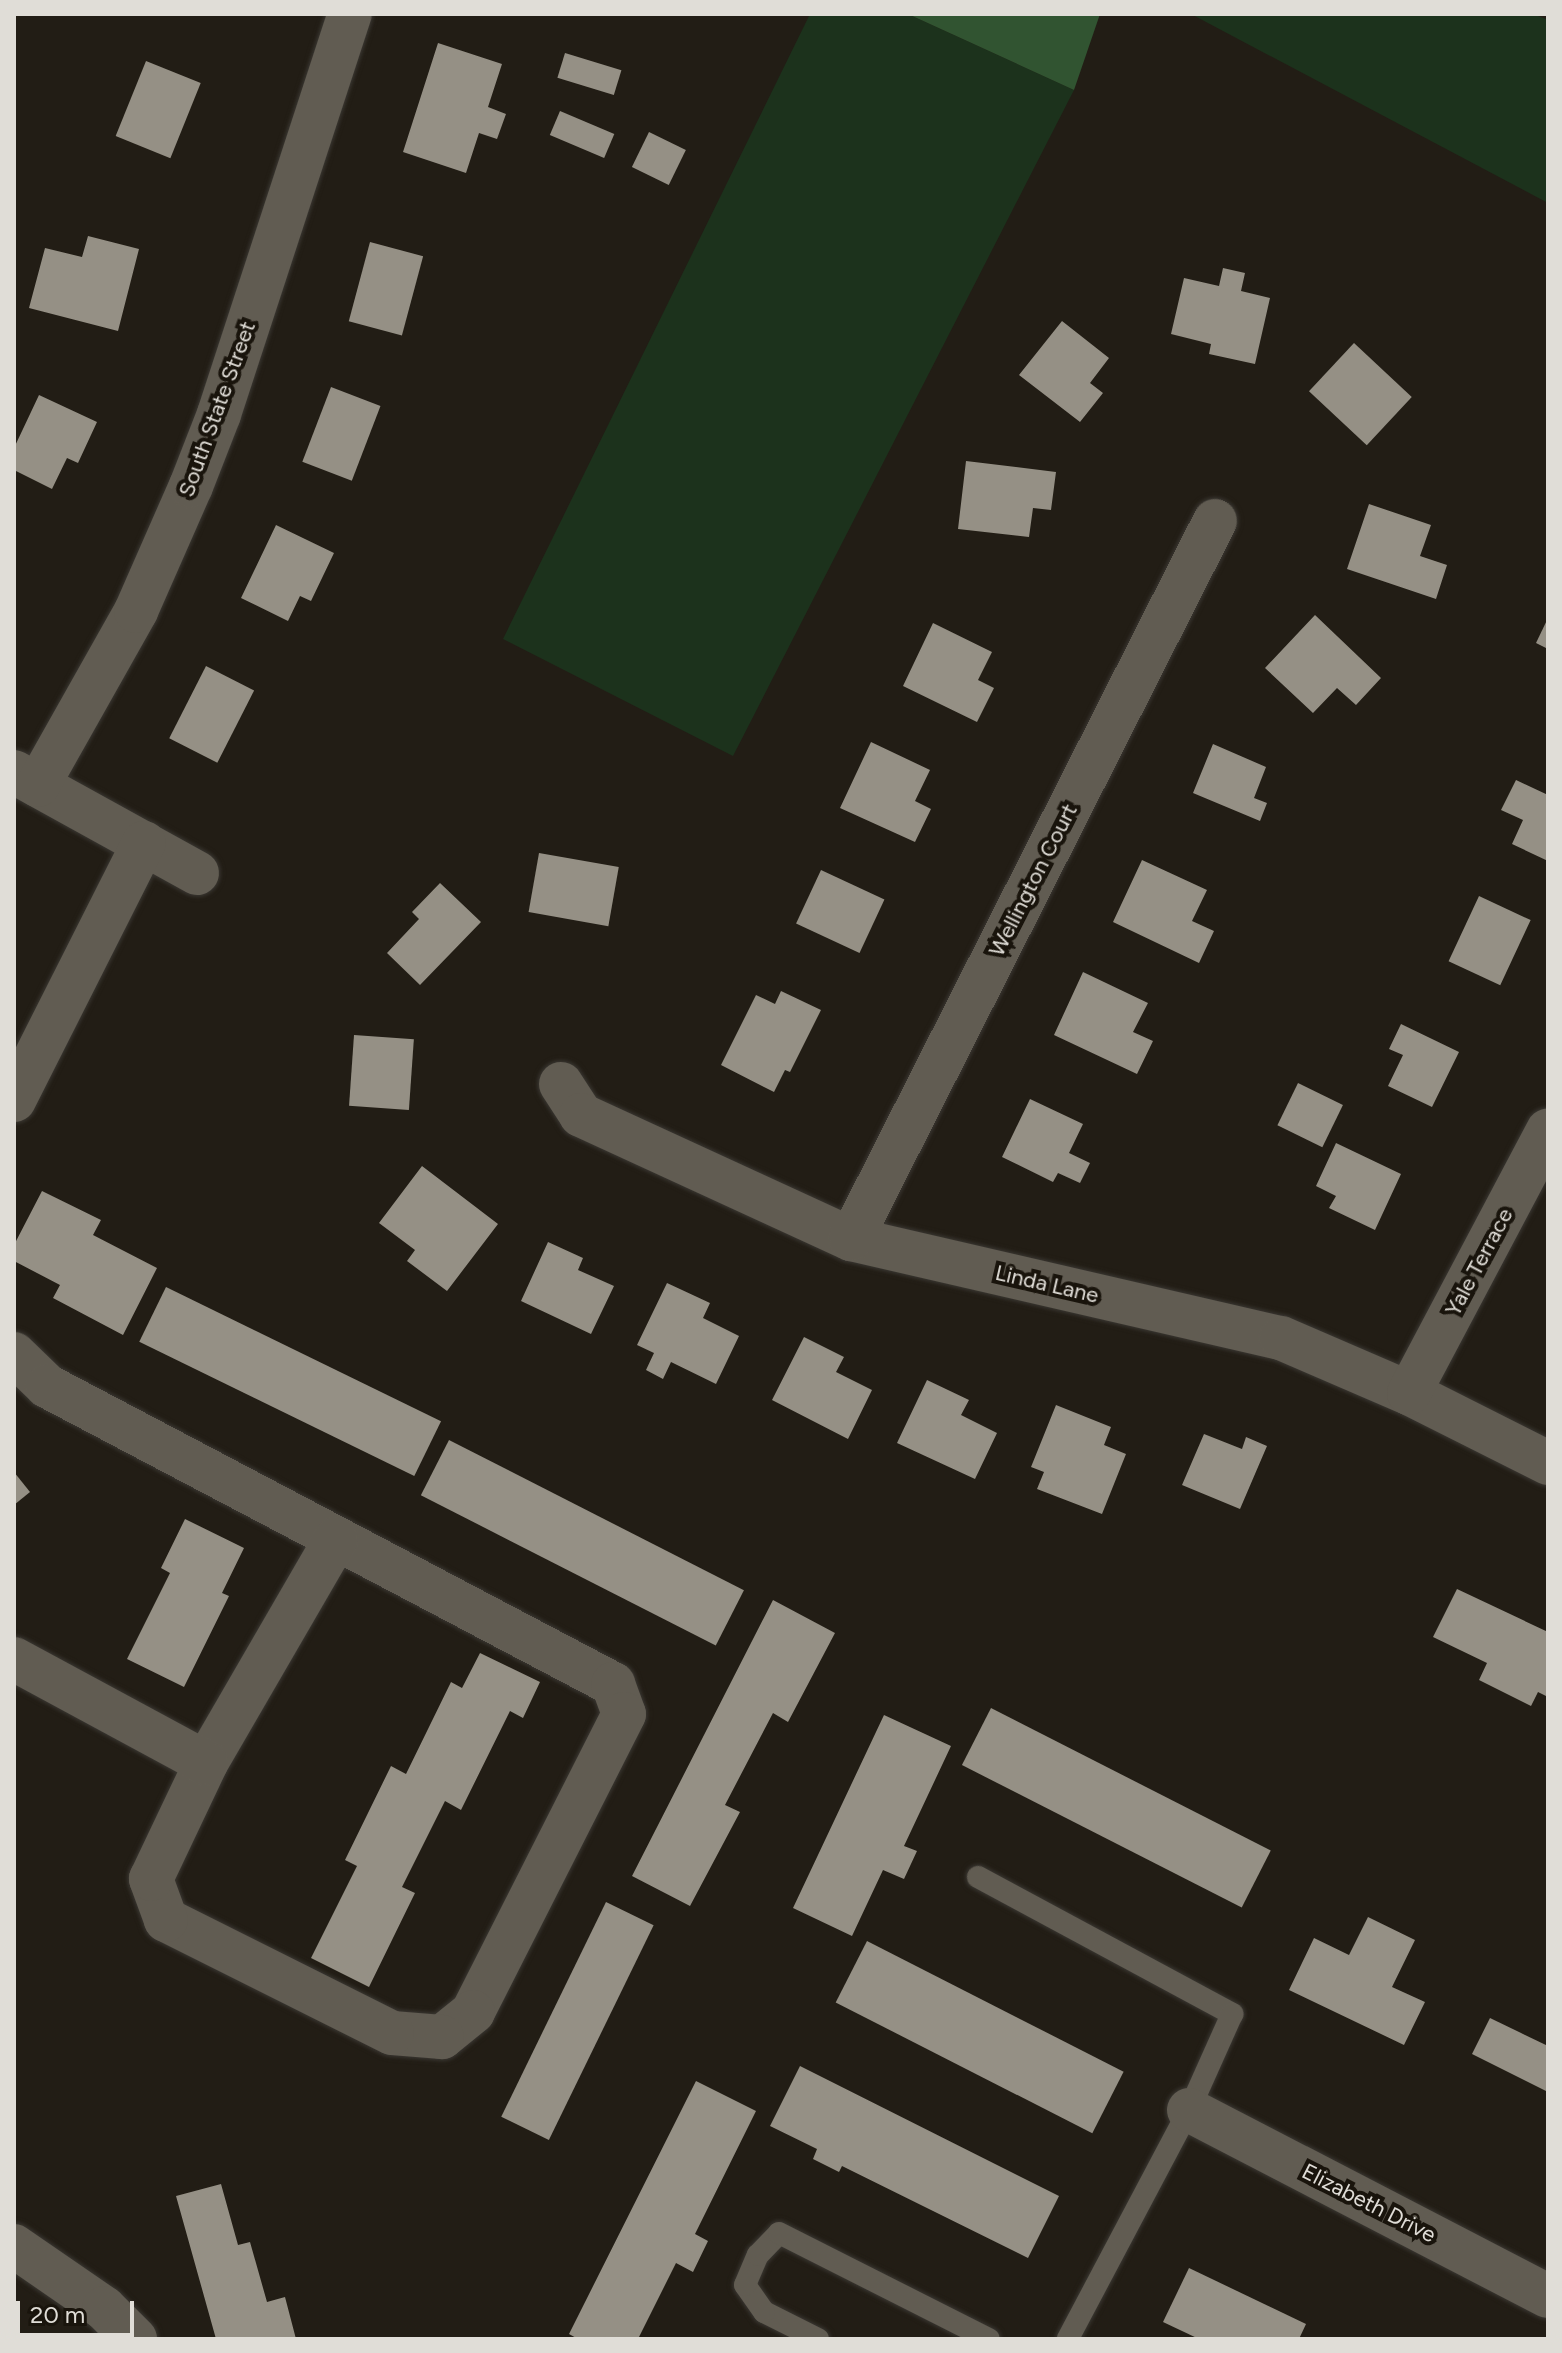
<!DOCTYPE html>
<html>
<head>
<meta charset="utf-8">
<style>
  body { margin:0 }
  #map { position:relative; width:1562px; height:2353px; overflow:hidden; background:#221d15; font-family:Figtree,sans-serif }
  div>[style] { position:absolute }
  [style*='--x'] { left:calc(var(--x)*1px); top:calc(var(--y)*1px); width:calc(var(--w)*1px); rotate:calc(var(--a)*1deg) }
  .green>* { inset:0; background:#1c321c }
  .forest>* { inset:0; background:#315431 }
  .building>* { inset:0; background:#959085; transform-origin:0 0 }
  .roads { filter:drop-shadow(0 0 2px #3a3732) drop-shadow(0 0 2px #3a3732) }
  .lane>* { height:22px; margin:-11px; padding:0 11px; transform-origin:11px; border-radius:11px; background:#615c52 }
  .street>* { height:44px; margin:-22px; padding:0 22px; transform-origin:22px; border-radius:22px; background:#615c52 }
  span { translate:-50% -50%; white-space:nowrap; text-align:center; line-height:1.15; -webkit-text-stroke:8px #19140c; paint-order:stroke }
  .street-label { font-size:22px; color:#e0ddd7 }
  .frame { position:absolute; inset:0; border:16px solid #e0ddd7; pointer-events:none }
  .scale { position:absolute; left:16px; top:2301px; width:118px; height:36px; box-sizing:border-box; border:4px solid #e0ddd7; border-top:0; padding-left:10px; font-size:24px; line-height:28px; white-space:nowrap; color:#e0ddd7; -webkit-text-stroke:6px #19140c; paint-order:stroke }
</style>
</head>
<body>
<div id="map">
  <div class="green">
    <div style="clip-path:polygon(810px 14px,908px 14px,1074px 90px,733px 756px,503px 639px)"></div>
    <div style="clip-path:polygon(1191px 14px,1533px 14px,1548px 20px,1548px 203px)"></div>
  </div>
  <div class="forest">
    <div style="clip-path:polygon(908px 14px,1100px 14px,1074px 90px)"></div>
  </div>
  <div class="building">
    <div style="clip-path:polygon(438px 43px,502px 64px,488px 107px,506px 114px,497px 139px,479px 133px,466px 173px,403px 152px)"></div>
    <div style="left:565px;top:53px;width:59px;height:26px;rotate:17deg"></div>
    <div style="left:146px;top:61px;width:59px;height:81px;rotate:22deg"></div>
    <div style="left:560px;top:111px;width:59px;height:26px;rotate:23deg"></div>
    <div style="left:649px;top:132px;width:41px;height:39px;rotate:26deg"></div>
    <div style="clip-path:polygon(88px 236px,139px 249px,118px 331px,29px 308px,45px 248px,82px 257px)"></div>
    <div style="left:370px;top:242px;width:55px;height:82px;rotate:15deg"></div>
    <div style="clip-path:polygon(1223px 268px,1245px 273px,1241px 291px,1270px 298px,1255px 364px,1209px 354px,1211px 344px,1171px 334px,1184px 278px,1219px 286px)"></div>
    <div style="clip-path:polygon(1062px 321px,1109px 358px,1090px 383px,1103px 393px,1080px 422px,1019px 375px)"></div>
    <div style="left:1354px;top:343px;width:79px;height:66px;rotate:43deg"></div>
    <div style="left:331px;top:387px;width:53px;height:80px;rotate:21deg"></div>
    <div style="clip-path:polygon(39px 395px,97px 422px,78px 463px,67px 458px,52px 489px,14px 470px,14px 448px)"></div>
    <div style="clip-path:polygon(966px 461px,1056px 472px,1051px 510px,1033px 508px,1029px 537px,958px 529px)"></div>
    <div style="clip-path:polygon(1369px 504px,1431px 525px,1420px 556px,1447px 565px,1436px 599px,1347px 569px)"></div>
    <div style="clip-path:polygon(276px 525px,334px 553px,311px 601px,300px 596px,288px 621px,241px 598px)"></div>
    <div style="clip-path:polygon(1315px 615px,1381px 678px,1356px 705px,1337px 688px,1313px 713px,1265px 668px)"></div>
    <div style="clip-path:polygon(1548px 618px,1548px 649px,1536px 643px)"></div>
    <div style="clip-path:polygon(933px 623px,992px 652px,978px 680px,994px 688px,977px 722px,903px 686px)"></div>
    <div style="left:206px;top:666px;width:54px;height:81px;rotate:27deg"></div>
    <div style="clip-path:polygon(871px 742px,930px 770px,915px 801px,931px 809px,915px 842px,840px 808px)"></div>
    <div style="clip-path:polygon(1213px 744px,1266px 767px,1254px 798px,1267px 803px,1260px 821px,1193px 793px)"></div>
    <div style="clip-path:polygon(1516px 780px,1548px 795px,1548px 861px,1512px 844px,1523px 820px,1501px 810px)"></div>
    <div style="left:539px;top:853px;width:81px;height:60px;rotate:10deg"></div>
    <div style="clip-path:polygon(1142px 860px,1207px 890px,1192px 921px,1214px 931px,1199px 963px,1113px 922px)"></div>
    <div style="left:821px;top:870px;width:70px;height:59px;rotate:25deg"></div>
    <div style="clip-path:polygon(440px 883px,481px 922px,420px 985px,387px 953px,419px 919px,412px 912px)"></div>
    <div style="left:1479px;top:896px;width:57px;height:72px;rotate:25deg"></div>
    <div style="clip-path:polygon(1083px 972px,1148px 1003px,1133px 1032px,1153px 1041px,1137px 1074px,1054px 1035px)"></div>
    <div style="clip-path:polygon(781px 991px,821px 1010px,790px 1072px,785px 1070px,774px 1092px,721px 1065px,756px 995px,775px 1004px)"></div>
    <div style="clip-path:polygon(1401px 1024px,1459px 1052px,1432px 1107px,1388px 1086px,1403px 1055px,1389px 1049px)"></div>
    <div style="left:354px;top:1035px;width:60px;height:71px;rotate:4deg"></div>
    <div style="left:1298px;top:1083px;width:50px;height:47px;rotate:26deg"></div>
    <div style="clip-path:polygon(1030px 1099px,1083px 1124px,1069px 1153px,1090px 1163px,1080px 1183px,1058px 1173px,1053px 1182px,1002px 1157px)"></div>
    <div style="clip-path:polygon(1336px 1143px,1401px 1174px,1375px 1230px,1329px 1208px,1336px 1196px,1316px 1186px)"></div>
    <div style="clip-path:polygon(422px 1166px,498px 1224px,447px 1291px,407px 1261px,415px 1250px,379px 1223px)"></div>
    <div style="clip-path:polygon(42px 1191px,101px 1220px,93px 1235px,157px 1268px,123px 1335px,53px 1298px,60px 1285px,14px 1261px,14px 1245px)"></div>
    <div style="clip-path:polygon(548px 1242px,583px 1258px,578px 1270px,614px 1286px,591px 1334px,521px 1301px)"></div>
    <div style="clip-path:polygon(667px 1283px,710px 1303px,703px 1318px,739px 1336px,716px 1384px,671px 1362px,663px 1379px,646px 1370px,654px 1353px,637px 1345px)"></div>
    <div style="left:166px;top:1287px;width:306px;height:61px;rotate:26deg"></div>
    <div style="clip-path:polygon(804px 1337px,844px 1357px,836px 1372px,872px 1390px,848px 1439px,772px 1400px)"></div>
    <div style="clip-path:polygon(927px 1380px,969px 1400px,961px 1415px,997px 1433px,975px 1479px,897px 1443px)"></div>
    <div style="clip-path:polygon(1056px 1405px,1111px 1427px,1104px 1445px,1126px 1454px,1102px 1514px,1037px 1489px,1044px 1472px,1031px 1467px)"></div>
    <div style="clip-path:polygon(1204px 1434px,1242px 1449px,1246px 1437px,1267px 1446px,1240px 1509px,1182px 1485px)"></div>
    <div style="left:449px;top:1440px;width:331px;height:62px;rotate:27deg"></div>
    <div style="clip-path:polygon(14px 1472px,30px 1492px,14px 1505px)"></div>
    <div style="clip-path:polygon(185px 1519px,244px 1548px,222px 1593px,229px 1596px,184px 1687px,127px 1659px,170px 1573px,161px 1568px)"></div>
    <div style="clip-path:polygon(1457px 1589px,1548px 1632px,1548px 1697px,1538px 1692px,1531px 1706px,1479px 1680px,1487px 1663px,1433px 1637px)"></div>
    <div style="clip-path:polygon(773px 1600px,835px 1633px,788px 1722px,773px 1713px,725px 1805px,740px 1812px,690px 1906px,632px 1876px)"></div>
    <div style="clip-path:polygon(480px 1653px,540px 1682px,523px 1718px,510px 1711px,461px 1810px,445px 1801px,402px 1887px,415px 1893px,369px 1987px,311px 1958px,357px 1866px,345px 1860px,391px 1766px,406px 1774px,451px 1682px,462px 1688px)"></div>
    <div style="left:991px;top:1708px;width:314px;height:64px;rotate:27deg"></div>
    <div style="clip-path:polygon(884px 1715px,951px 1746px,904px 1846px,917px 1851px,904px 1879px,883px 1870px,852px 1936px,793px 1908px)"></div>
    <div style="left:606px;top:1902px;width:53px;height:239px;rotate:26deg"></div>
    <div style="clip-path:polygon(1368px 1917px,1415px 1940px,1392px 1987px,1425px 2002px,1404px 2045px,1289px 1990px,1314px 1938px,1349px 1955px)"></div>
    <div style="left:867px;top:1941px;width:288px;height:69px;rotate:27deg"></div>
    <div style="clip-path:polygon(1490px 2018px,1548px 2046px,1548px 2092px,1472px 2054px)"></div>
    <div style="clip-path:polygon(800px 2066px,1059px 2196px,1028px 2258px,842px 2166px,839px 2172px,813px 2159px,817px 2149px,770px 2126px)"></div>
    <div style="clip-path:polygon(696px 2081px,756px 2111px,695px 2234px,708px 2241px,693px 2272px,676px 2263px,638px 2339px,578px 2339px,569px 2334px)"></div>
    <div style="clip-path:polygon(221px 2184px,238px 2245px,250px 2242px,267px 2302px,285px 2297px,296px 2339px,216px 2339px,176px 2196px)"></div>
    <div style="clip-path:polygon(1189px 2268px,1306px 2324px,1299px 2339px,1199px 2339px,1163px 2322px)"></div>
  </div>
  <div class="roads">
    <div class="lane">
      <div style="--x:978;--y:1877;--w:289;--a:28.3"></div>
      <div style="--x:1232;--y:2014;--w:105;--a:114.1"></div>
      <div style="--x:1189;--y:2110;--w:259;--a:117.9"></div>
      <div style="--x:818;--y:2339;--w:60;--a:-153.4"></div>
      <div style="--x:764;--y:2312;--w:33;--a:-125"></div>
      <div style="--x:745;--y:2285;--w:33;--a:-67"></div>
      <div style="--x:758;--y:2255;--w:30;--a:-46"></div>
      <div style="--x:779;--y:2233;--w:235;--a:26.8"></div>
    </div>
    <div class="street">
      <div style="--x:14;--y:772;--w:209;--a:28.9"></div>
      <div style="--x:38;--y:785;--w:200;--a:-60.6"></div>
      <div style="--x:136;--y:611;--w:137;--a:-66.3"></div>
      <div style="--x:191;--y:486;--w:77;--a:-68.7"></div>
      <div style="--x:219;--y:414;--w:421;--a:-71.9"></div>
      <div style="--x:561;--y:1084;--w:37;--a:57"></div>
      <div style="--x:581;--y:1115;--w:297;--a:24.7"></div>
      <div style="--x:851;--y:1239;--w:441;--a:13"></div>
      <div style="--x:1281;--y:1338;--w:139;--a:23.3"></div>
      <div style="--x:1409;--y:1393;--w:156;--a:26.7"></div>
      <div style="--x:14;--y:1100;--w:288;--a:-63.2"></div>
      <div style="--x:851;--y:1239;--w:805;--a:-63.12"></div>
      <div style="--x:14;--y:1354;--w:46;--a:44.1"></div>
      <div style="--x:47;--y:1386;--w:640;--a:27.77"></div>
      <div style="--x:613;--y:1684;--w:32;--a:70"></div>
      <div style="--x:624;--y:1714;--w:334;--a:116.9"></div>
      <div style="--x:473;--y:2012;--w:40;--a:141"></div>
      <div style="--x:442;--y:2037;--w:50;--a:-175.4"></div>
      <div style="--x:392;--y:2033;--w:253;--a:-153.4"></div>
      <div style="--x:166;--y:1920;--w:44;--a:-110.1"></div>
      <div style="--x:151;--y:1879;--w:128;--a:-64.6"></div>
      <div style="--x:206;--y:1763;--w:259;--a:-59.9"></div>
      <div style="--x:1409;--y:1393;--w:297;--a:-62.1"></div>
      <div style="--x:14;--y:1659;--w:218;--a:28.4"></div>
      <div style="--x:1189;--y:2110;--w:404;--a:27.4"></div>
      <div style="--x:14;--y:2246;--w:109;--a:34.6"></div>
      <div style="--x:104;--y:2308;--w:44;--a:45"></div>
    </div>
  </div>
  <div class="street-label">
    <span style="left:217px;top:409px;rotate:-70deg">South State Street</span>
    <span style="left:1033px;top:880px;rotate:-63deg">Wellington Court</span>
    <span style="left:1479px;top:1262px;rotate:-62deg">Yale Terrace</span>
    <span style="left:1047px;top:1284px;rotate:13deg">Linda Lane</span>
    <span style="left:1369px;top:2203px;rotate:27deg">Elizabeth Drive</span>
  </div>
  <div class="frame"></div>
  <div class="scale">20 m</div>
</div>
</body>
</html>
